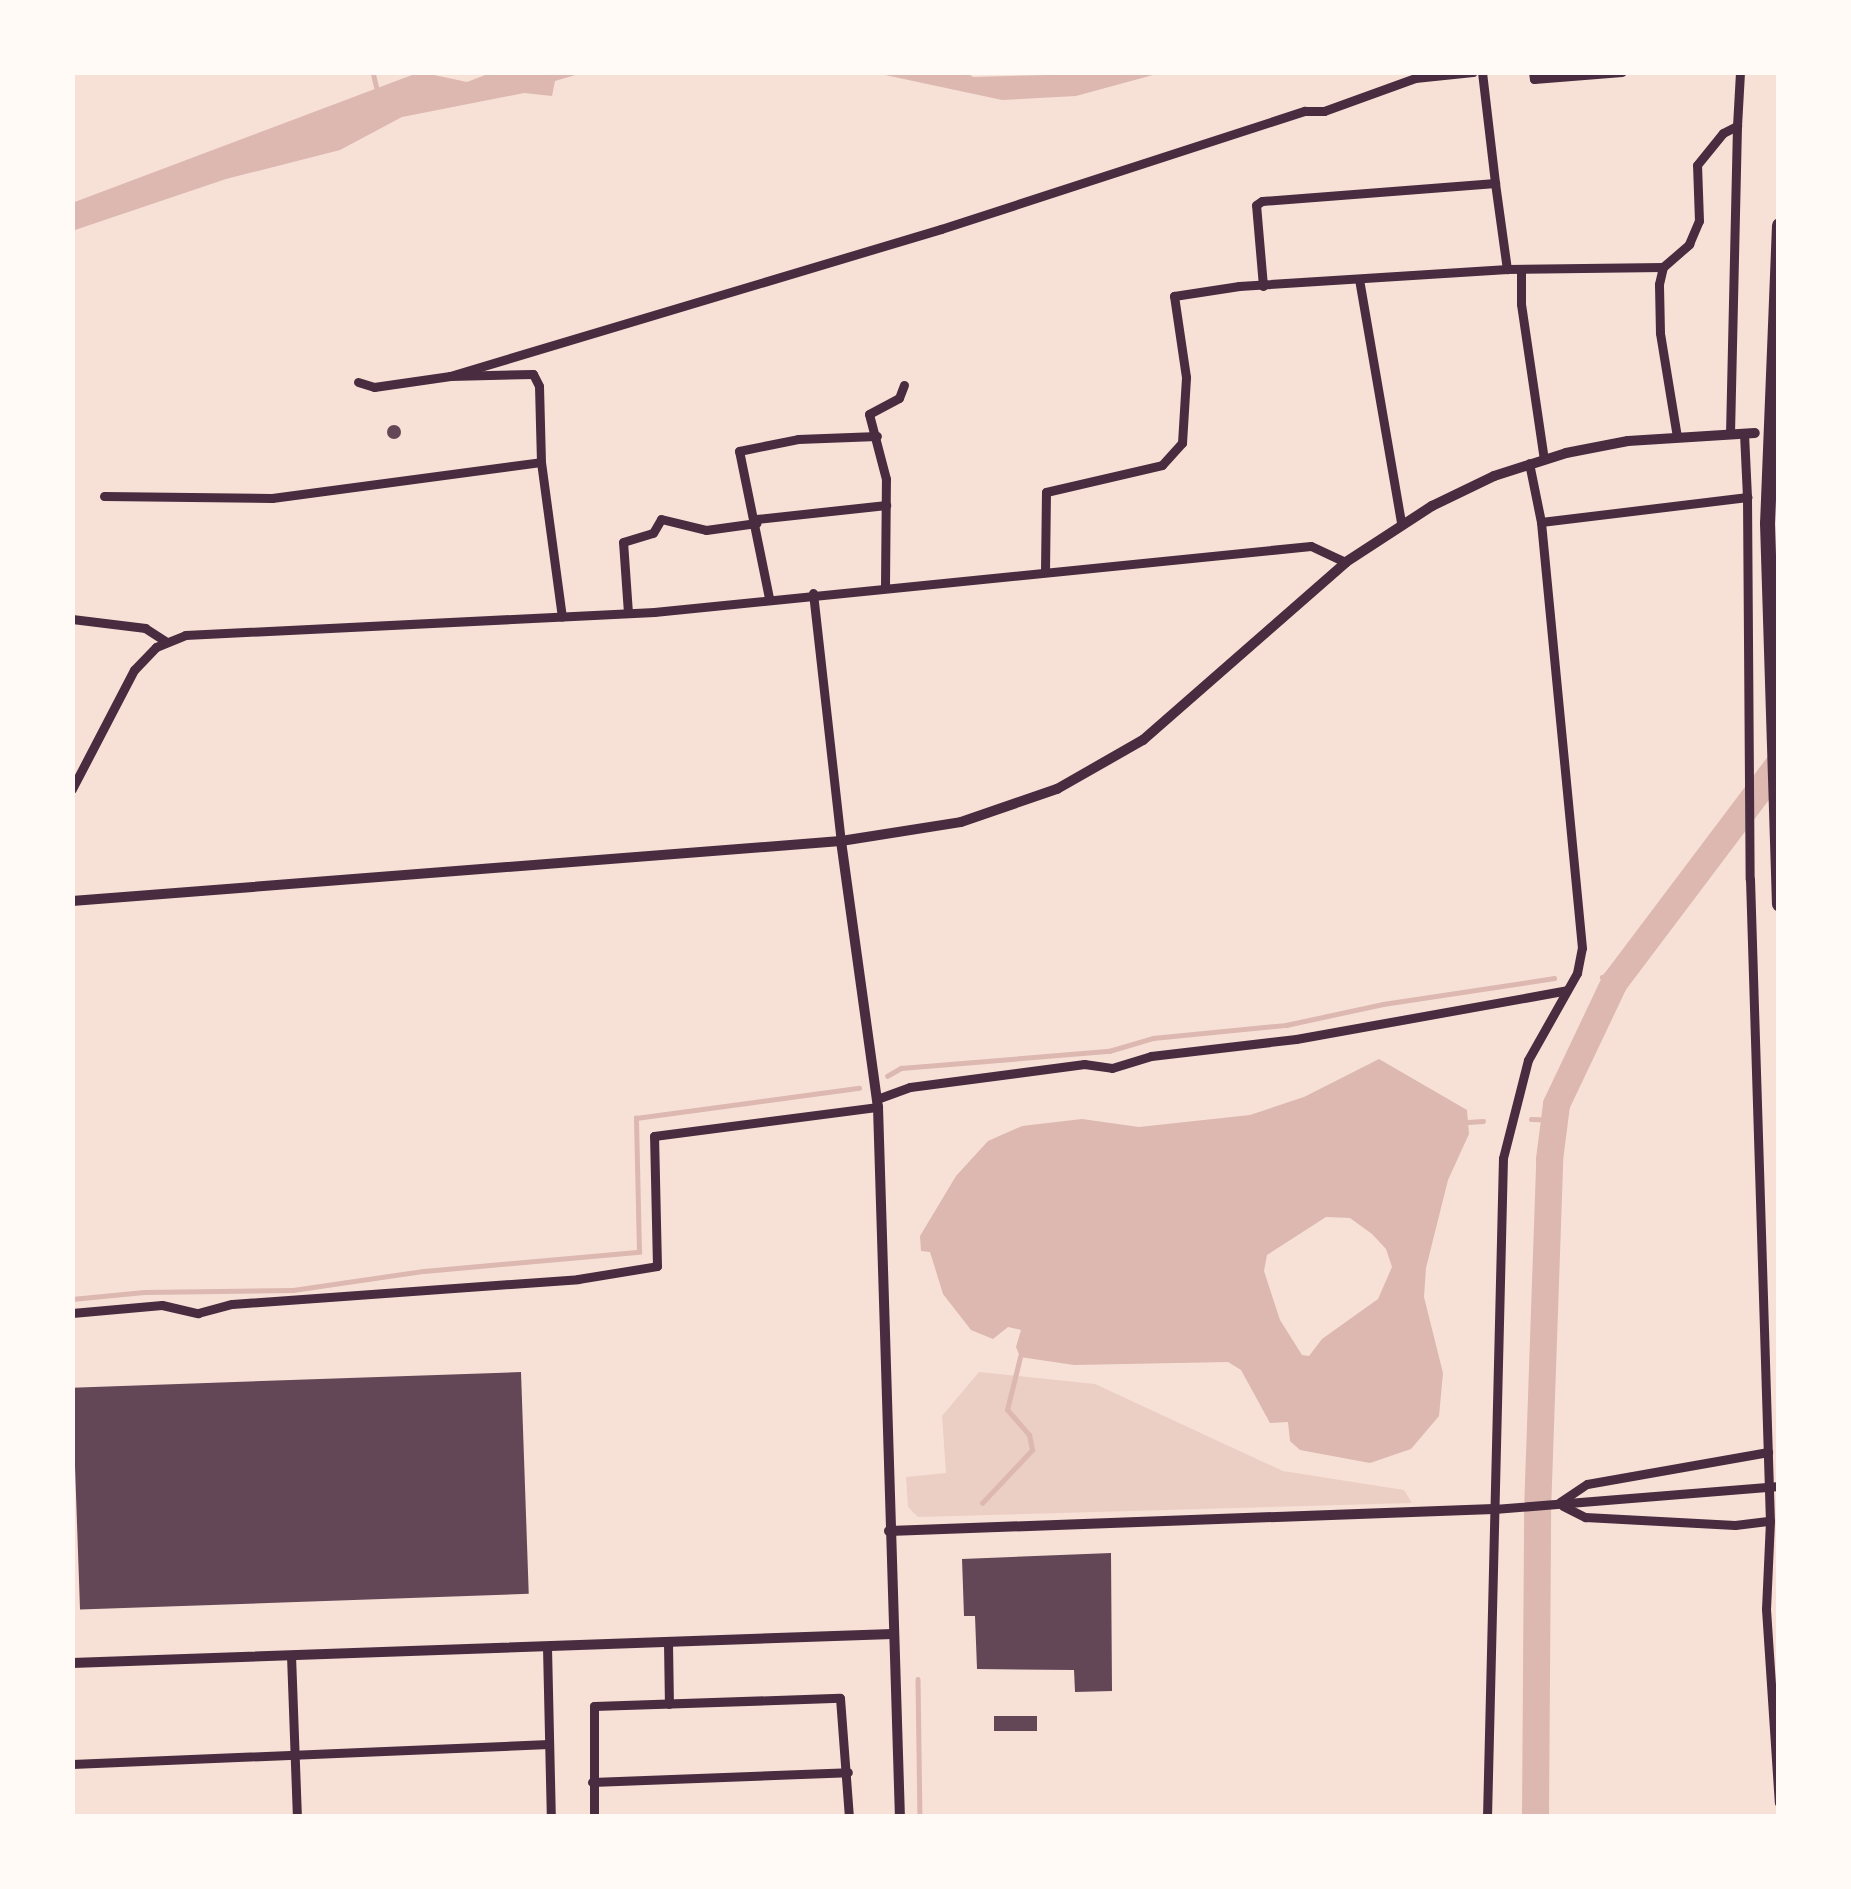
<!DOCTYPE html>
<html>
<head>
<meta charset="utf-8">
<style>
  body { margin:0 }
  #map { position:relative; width:1851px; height:1889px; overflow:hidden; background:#f7e1d7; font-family:Quicksand,sans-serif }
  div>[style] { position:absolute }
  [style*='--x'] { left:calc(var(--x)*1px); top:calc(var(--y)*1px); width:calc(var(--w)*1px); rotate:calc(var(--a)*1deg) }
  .green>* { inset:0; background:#ebcfc5 }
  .water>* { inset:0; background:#dcb8b0 }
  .stream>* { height:4.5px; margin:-2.25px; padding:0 2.25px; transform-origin:2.25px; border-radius:2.25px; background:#dcb8b0 }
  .river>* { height:27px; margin:-13.5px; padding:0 13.5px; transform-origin:13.5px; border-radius:13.5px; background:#dcb8b0 }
  .building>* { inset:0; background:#644757; transform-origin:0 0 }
  .round { border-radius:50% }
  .minor>* { height:9px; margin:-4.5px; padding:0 4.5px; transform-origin:4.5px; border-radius:4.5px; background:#4a2c40 }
  .tertiary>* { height:10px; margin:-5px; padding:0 5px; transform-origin:5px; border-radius:5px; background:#4a2c40 }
  .motorway>* { height:15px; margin:-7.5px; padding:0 7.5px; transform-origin:7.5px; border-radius:7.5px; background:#4a2c40 }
  span { translate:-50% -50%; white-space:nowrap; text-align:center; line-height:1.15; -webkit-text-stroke:12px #fffaf5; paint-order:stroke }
  .frame { position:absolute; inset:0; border:75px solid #fffaf5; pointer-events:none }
</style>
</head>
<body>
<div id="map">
  <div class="green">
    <div style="clip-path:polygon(979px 1372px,1095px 1384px,1283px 1471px,1404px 1490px,1412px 1503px,918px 1517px,908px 1507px,906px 1477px,946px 1473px,942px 1416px)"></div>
  </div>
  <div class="water">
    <div style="clip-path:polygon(420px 72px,467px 82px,493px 72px,586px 72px,555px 81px,552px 96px,524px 93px,402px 117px,340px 150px,226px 179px,72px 231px,72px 203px)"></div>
    <div style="clip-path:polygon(871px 72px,966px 72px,973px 77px,1164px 72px,1076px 96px,1002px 100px)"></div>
    <div style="clip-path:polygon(evenodd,1379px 1059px,1467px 1110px,1469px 1134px,1448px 1180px,1426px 1268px,1424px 1297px,1443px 1373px,1439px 1416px,1411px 1449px,1370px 1463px,1300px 1450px,1290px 1441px,1288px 1422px,1270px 1423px,1241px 1370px,1228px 1362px,1074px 1365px,1020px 1357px,1016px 1347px,1021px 1330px,1008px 1327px,993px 1339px,971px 1330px,943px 1294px,930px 1252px,921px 1251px,920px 1236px,956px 1176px,988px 1141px,1022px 1126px,1082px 1119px,1139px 1127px,1250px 1115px,1304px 1097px,1379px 1059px,1326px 1217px,1350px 1218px,1372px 1234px,1386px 1249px,1392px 1267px,1378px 1299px,1322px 1339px,1309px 1356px,1302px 1355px,1280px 1320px,1264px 1271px,1267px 1255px,1326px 1217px)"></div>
  </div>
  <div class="stream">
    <div style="--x:373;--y:72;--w:18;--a:77"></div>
    <div style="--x:1602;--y:977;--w:13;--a:23"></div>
    <div style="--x:887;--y:1076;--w:16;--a:-30"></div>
    <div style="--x:901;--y:1068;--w:209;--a:-4.7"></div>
    <div style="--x:1109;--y:1051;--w:46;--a:-16.5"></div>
    <div style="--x:1153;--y:1038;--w:134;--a:-5.6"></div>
    <div style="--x:1286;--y:1025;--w:99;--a:-12.2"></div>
    <div style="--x:1383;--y:1004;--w:173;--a:-8.6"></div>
    <div style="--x:1531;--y:1119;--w:23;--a:2"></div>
    <div style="--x:1468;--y:1122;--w:15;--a:-4"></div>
    <div style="--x:72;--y:1299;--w:72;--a:-5.6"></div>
    <div style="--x:144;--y:1292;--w:149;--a:-0.8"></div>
    <div style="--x:293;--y:1290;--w:132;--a:-8.3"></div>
    <div style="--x:424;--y:1271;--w:216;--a:-5.1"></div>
    <div style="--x:639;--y:1252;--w:134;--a:-91.3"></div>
    <div style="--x:636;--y:1118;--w:225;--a:-7.7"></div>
    <div style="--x:982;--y:1503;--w:73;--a:-46.7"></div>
    <div style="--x:1032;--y:1450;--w:15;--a:-101"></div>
    <div style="--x:1029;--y:1435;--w:33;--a:-131"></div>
    <div style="--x:1007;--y:1410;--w:55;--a:-76.2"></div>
    <div style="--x:918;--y:1679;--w:138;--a:89.2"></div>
  </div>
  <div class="river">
    <div style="--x:1535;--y:1817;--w:306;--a:-89.6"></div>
    <div style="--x:1537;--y:1511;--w:352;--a:-88"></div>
    <div style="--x:1549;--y:1159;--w:55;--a:-82.7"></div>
    <div style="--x:1556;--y:1104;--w:135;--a:-64.6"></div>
    <div style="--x:1614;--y:982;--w:274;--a:-53"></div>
  </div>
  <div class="building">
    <div class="round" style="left:387px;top:425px;width:14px;height:14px"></div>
    <div style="left:521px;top:1372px;width:222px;height:449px;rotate:88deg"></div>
    <div style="clip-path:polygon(1111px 1553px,1112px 1691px,1075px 1692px,1074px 1670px,977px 1669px,975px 1616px,964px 1616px,962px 1559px)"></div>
    <div style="left:1037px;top:1716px;width:15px;height:43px;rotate:90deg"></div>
  </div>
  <div class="minor">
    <div style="--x:1482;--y:72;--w:112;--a:83.3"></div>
    <div style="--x:1533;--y:72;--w:7;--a:82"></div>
    <div style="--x:1534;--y:79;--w:88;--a:-4.5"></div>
    <div style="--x:1521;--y:269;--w:35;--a:90"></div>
    <div style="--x:1521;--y:304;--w:157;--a:81.6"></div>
    <div style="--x:1359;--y:279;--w:248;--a:80.2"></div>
    <div style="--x:1263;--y:286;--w:81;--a:-94.9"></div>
    <div style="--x:1256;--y:205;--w:7;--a:-34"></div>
    <div style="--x:1262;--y:201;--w:234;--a:-4.4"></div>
    <div style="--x:1495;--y:183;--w:87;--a:82.1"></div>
    <div style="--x:450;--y:376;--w:513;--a:-16.67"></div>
    <div style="--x:941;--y:229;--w:383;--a:-18"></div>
    <div style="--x:1305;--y:111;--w:19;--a:0"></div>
    <div style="--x:1324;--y:111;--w:97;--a:-19.9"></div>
    <div style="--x:1415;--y:78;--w:58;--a:-5.9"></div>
    <div style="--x:358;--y:382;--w:17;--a:17"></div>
    <div style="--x:374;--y:387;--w:77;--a:-8.2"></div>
    <div style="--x:450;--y:376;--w:83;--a:-1.4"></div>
    <div style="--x:533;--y:374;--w:13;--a:63"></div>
    <div style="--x:539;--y:386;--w:76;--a:88.5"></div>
    <div style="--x:541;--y:462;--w:156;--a:82.3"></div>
    <div style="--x:1730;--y:434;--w:308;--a:-88.7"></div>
    <div style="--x:1677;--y:437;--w:105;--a:-99.3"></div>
    <div style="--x:1660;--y:333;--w:49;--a:-91.2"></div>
    <div style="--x:1659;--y:284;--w:17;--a:-77"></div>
    <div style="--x:1663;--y:267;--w:35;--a:-41"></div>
    <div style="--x:1689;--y:244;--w:25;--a:-67"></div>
    <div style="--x:1699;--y:221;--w:56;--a:-92"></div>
    <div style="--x:1697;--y:165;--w:41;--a:-50.9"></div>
    <div style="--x:1723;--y:133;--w:16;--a:-27"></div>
    <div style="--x:1737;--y:126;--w:54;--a:-86.8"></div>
    <div style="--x:104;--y:496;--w:168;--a:0.7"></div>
    <div style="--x:272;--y:498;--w:271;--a:-7.6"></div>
    <div style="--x:1747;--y:497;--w:382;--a:89.6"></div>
    <div style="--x:1750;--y:879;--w:642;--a:88.22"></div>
    <div style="--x:1770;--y:1521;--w:88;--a:92.6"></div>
    <div style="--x:1766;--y:1609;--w:194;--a:86.2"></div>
    <div style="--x:756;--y:519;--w:131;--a:-6.1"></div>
    <div style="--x:1541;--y:522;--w:208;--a:-6.9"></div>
    <div style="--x:1747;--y:497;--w:63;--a:-92.7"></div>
    <div style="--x:1045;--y:572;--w:80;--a:-89.3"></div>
    <div style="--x:1046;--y:492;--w:119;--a:-13.1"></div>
    <div style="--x:1162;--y:465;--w:30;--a:-48"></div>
    <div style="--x:1182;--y:443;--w:66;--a:-86.5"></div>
    <div style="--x:1186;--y:377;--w:82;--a:-98.4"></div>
    <div style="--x:1174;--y:296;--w:66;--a:-8.7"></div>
    <div style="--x:1239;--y:286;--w:269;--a:-3.6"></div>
    <div style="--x:1507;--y:269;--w:156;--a:-0.7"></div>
    <div style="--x:885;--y:587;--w:108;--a:-89.5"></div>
    <div style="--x:886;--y:479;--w:67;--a:-104.7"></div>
    <div style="--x:869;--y:414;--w:34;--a:-28"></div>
    <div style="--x:899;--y:398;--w:14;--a:-69"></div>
    <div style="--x:813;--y:593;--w:250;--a:83.6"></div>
    <div style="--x:769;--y:598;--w:150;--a:-101.5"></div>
    <div style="--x:739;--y:451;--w:60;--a:-11.5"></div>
    <div style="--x:798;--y:439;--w:79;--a:-2.2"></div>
    <div style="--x:628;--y:613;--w:71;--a:-94"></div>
    <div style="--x:623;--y:542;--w:31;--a:-17"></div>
    <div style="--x:653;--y:533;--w:16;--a:-60"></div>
    <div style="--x:661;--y:519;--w:46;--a:13.7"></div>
    <div style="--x:706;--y:530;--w:51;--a:-7.8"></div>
    <div style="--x:72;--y:619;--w:74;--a:7"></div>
    <div style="--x:145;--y:628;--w:24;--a:33"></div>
    <div style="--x:72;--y:789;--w:134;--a:-62.5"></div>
    <div style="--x:134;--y:670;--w:32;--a:-46"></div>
    <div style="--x:156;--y:647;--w:31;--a:-22"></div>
    <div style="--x:185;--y:635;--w:470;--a:-2.8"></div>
    <div style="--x:654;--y:612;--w:660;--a:-5.74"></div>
    <div style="--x:1311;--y:546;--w:38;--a:25"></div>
    <div style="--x:877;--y:1099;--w:35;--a:-20"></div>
    <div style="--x:910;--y:1087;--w:176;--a:-7.5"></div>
    <div style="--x:1084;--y:1064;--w:28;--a:8"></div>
    <div style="--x:1112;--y:1068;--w:41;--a:-17.1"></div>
    <div style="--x:1151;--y:1056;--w:146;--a:-6.7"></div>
    <div style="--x:1296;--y:1039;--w:275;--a:-10.2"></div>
    <div style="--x:72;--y:1313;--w:90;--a:-5.1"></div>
    <div style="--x:162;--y:1305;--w:37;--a:13"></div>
    <div style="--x:198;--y:1313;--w:35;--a:-15"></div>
    <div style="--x:232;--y:1304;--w:347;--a:-4.1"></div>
    <div style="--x:578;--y:1279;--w:80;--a:-9.3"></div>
    <div style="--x:657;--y:1266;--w:130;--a:-91.3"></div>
    <div style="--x:654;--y:1136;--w:226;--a:-7.4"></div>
    <div style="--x:1560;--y:1502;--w:32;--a:-34"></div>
    <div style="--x:1587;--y:1484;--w:184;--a:-10"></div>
    <div style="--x:1563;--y:1506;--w:25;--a:27"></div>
    <div style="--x:1585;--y:1517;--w:150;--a:3.1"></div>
    <div style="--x:1735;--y:1525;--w:35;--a:-7"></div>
    <div style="--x:1494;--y:1509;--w:286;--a:-4.6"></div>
    <div style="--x:668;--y:1643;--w:61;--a:89.1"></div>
    <div style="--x:547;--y:1647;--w:170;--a:88.7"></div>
    <div style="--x:291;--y:1655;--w:162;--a:87.9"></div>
    <div style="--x:72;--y:1764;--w:477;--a:-2.4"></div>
    <div style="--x:592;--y:1782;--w:256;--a:-2.2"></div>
    <div style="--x:594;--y:1817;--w:111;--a:-90"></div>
    <div style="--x:594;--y:1706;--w:246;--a:-1.9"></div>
    <div style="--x:840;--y:1698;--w:119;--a:85.7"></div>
    <div style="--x:1487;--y:1817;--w:659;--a:-88.61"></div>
    <div style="--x:1503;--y:1158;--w:101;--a:-75.7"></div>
    <div style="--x:1528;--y:1060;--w:100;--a:-60.6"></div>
    <div style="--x:1577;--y:973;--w:25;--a:-79"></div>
    <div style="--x:1582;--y:948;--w:428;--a:-95.5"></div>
    <div style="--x:1541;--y:522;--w:60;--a:-101.5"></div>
  </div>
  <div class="tertiary">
    <div style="--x:841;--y:841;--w:269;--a:82.1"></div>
    <div style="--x:878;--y:1107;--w:710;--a:88.23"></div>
    <div style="--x:72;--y:901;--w:771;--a:-4.46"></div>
    <div style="--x:841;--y:841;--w:121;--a:-9"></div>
    <div style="--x:961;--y:822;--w:102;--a:-19"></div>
    <div style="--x:1057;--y:789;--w:99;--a:-29.7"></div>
    <div style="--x:1143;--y:740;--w:270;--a:-41.2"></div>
    <div style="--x:1346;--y:562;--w:103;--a:-33.1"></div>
    <div style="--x:1432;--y:506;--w:69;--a:-25.8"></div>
    <div style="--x:1494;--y:476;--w:76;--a:-17.7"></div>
    <div style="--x:1566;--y:453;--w:63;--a:-11"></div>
    <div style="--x:1628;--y:441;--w:127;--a:-3.6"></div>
    <div style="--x:889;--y:1531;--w:605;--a:-2.08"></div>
    <div style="--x:72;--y:1663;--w:821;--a:-2.03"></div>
  </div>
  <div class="motorway">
    <div style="--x:1779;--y:225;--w:298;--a:92.3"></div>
    <div style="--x:1767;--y:523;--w:381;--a:88.2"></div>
  </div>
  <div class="frame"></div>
</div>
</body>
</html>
